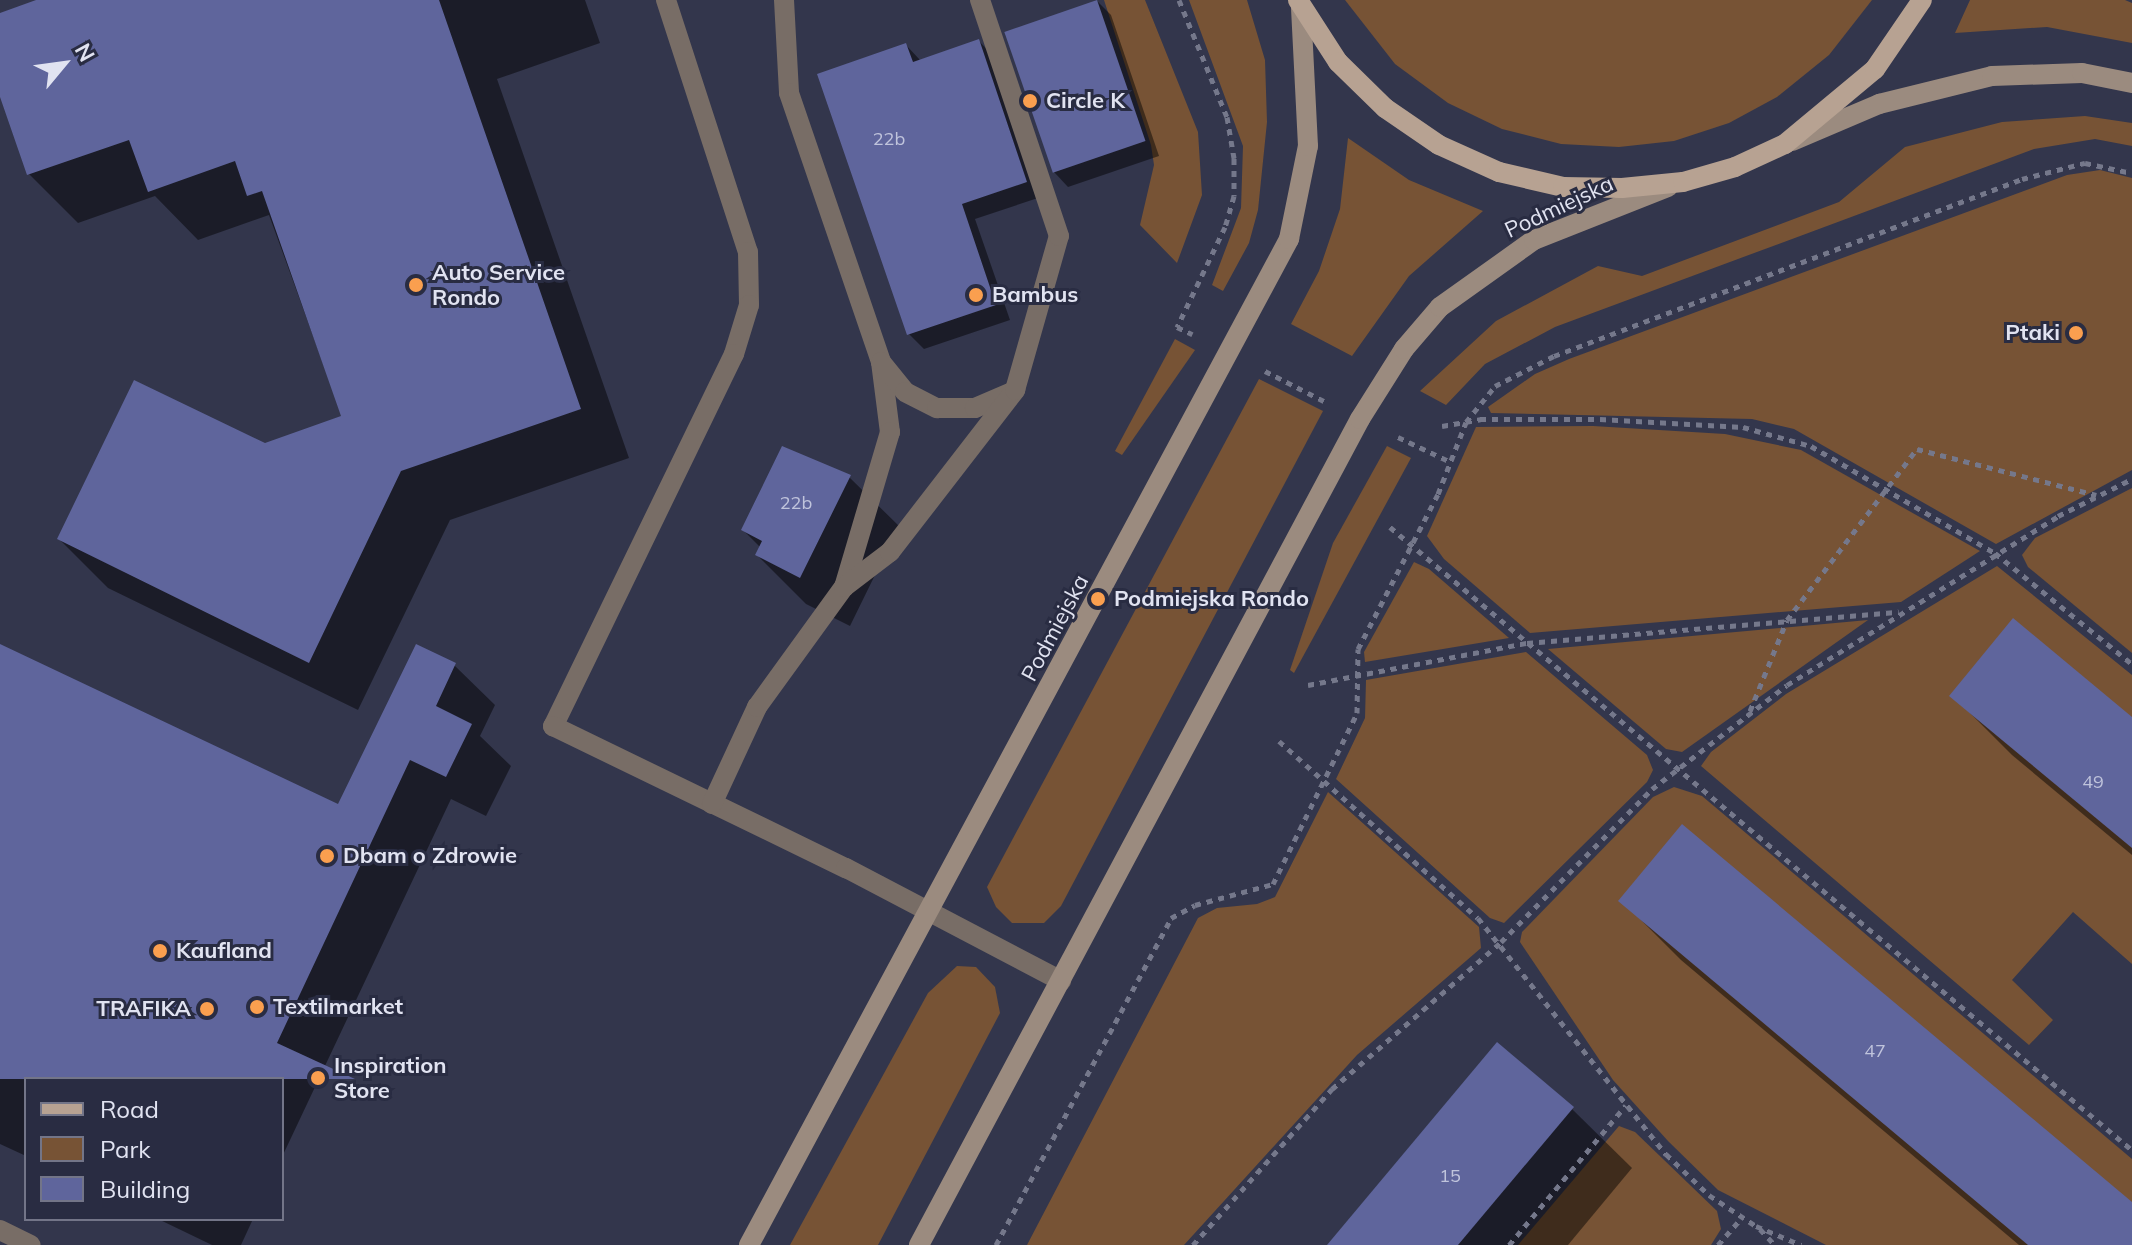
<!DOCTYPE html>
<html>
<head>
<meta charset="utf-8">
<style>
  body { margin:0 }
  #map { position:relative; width:2132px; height:1245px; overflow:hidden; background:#33364c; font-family:Mulish,sans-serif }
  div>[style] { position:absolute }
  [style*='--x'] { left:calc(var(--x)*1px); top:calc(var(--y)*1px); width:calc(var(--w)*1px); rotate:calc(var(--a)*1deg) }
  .green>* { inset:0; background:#775335 }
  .shadow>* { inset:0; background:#0007 }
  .building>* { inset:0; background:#5f659c; transform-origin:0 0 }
  .path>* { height:5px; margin-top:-2.5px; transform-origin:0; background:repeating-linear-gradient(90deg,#75788b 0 6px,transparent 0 12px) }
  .service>* { height:20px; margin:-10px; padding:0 10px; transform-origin:10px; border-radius:10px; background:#786d66 }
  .secondary>* { height:20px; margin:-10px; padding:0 10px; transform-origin:10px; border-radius:10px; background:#9b8b7f }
  .primary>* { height:20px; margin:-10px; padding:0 10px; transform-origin:10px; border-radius:10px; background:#b7a292 }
  .dots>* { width:22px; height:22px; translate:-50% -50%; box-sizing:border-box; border:4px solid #292c42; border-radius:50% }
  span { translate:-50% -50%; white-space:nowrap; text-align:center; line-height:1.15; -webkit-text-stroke:6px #292c42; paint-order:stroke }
  .number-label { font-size:18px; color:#c0c4dc }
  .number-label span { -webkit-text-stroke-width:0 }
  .poi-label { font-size:22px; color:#e1e3f1; font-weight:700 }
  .left { translate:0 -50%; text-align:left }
  .right { translate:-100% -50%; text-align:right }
  .street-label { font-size:22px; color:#e1e3f1 }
  .legend { position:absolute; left:24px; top:1077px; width:260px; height:144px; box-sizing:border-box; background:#292c42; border:2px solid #737588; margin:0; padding:10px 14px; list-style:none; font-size:24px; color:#e1e3f1 }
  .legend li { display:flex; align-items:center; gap:16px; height:40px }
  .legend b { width:40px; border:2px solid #737588 }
  .north { position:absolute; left:24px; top:24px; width:80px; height:80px; -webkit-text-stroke:6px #292c42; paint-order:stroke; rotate:61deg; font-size:22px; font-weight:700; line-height:32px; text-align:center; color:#e1e3f1 }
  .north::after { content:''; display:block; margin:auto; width:28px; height:36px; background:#e1e3f1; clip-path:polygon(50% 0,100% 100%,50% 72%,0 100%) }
</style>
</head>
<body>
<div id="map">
  <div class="green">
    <div style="clip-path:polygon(1104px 0,1145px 0,1198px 132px,1202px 195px,1177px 263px,1140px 225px,1154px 165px,1151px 145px)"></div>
    <div style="clip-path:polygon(1189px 0,1247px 0,1265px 60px,1267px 122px,1258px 210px,1249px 243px,1223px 291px,1212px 285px,1241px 208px,1243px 146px)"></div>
    <div style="clip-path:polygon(1345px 0,1872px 0,1829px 55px,1777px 97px,1729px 123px,1674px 141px,1619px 147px,1561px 144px,1502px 129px,1448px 103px,1395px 64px)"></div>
    <div style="clip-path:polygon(1970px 0,2125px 0,2132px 3px,2132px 43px,2047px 27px,1955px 33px)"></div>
    <div style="clip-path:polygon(2085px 116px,2132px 123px,2132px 146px,2095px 139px,2034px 149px,1555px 327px,1485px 364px,1446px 405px,1420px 391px,1496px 321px,1598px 266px,1642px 276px,1839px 202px,1905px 147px,2002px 122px)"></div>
    <div style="clip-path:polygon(1348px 138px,1409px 180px,1483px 211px,1409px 276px,1352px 356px,1291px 324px,1319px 271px,1340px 209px)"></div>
    <div style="clip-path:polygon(2100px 170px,2132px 178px,2132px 470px,1996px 544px,1794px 429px,1752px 419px,1491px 413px,1488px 407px,1535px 374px,1569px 359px,2067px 175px)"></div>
    <div style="clip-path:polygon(1175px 339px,1195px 350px,1122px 455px,1115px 451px)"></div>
    <div style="clip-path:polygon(1259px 379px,1323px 411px,1061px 906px,1044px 923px,1012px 923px,996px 907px,987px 887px)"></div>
    <div style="clip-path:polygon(1593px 426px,1725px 434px,1801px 450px,1980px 551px,1901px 602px,1530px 633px,1444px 559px,1427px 536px,1476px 427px)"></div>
    <div style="clip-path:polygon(1387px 446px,1411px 458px,1294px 673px,1290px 670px,1333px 543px)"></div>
    <div style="clip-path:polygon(2132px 488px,2132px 653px,2028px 567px,2022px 555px,2035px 538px)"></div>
    <div style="clip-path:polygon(1414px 562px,1429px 569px,1509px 638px,1365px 662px,1364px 652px)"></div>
    <div style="clip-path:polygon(1997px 566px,2132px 675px,2132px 964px,2073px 912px,2012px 980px,2053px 1020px,2029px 1045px,1701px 766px,1711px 752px,1786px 694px)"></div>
    <div style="clip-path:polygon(1868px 620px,1682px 752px,1666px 749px,1548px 649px)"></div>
    <div style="clip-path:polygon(1526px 652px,1647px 755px,1653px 770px,1647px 782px,1504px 923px,1490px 918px,1336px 779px,1365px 718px,1366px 680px)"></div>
    <div style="clip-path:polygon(1674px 787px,1702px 796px,2132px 1159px,2132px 1245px,1826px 1245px,1718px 1190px,1668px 1141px,1613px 1080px,1520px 942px,1522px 932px,1653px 797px)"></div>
    <div style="clip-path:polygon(1328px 792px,1479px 927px,1481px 948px,1357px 1055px,1184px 1245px,1027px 1245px,1198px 918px,1217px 908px,1257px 904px,1275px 897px)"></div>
    <div style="clip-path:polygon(957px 966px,976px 967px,995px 987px,1000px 1013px,878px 1245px,790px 1245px,928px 993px)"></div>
    <div style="clip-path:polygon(1619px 1126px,1635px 1132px,1717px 1211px,1721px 1229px,1711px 1245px,1518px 1245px)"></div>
  </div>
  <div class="shadow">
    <div style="clip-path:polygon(42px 0,585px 0,600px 43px,497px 79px,629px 458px,450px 520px,358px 710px,108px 588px,59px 539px,265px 445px,343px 418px,269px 215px,198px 240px,155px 196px,78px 223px,29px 174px,0 91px,0 15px)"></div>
    <div style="clip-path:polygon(1096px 0,1111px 15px,1159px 156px,1068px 187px,1054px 172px)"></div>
    <div style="clip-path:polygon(979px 41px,993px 56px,1041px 197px,975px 219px,1010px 320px,924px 349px,909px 334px,906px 45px,920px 60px)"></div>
    <div style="clip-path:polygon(849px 477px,899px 526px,850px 626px,806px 604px,757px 555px,761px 548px,743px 530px)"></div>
    <div style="clip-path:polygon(0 646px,339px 807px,454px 665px,495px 705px,480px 736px,511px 766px,486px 816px,451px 799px,282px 1157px,282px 1079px,26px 1079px,26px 1156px,0 1144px)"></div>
    <div style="clip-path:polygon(1952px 695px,2132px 720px,2132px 855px,2012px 755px)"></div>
    <div style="clip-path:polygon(1621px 900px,2132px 1205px,2132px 1245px,2019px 1245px,1681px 960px)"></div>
    <div style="clip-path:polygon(1572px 1109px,1632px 1168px,1568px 1245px,1330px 1245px)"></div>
    <div style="clip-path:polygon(158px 1219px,253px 1219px,241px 1245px,212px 1245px)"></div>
  </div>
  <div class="building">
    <div style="clip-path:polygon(36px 0,439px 0,581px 409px,401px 471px,309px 663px,57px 539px,134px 380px,265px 443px,341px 416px,262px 191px,247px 196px,235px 161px,148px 192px,129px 140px,27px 175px,0 97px,0 13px)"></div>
    <div style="left:1097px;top:0;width:149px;height:98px;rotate:71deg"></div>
    <div style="clip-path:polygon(979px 39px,1027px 182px,962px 204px,996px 305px,907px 335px,817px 74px,906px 43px,913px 62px)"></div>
    <div style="clip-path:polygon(782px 446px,851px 475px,800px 578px,755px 555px,762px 541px,741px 530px)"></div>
    <div style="clip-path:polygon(2013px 618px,2132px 717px,2132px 848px,1949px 696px)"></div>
    <div style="clip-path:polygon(0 644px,338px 804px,416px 644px,456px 663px,436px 706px,472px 724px,446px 777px,410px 760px,277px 1043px,355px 1079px,0 1079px)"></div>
    <div style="clip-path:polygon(1682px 824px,2132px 1202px,2132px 1245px,2028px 1245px,1618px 901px)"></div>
    <div style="clip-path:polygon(1497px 1042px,1574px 1107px,1458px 1245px,1327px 1245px)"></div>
  </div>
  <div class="path">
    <div style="--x:1179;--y:0;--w:126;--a:67.7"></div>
    <div style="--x:1227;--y:117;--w:42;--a:80.3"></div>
    <div style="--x:1234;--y:158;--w:38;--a:90"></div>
    <div style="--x:1234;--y:196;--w:32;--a:106"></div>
    <div style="--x:1225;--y:227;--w:111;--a:115.6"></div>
    <div style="--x:1177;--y:327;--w:17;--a:25"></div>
    <div style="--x:1265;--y:371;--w:66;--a:27"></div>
    <div style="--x:1442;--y:426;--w:39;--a:-10"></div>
    <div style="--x:1480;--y:419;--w:120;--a:0"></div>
    <div style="--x:1600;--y:419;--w:143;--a:3.2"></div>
    <div style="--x:1743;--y:427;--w:71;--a:15.6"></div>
    <div style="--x:1811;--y:446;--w:213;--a:30.2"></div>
    <div style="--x:1995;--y:553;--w:176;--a:39"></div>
    <div style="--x:1398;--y:437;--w:59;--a:25.3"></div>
    <div style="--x:1390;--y:527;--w:969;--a:40.02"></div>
    <div style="--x:1308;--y:685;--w:223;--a:-10.9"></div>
    <div style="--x:1527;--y:643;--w:373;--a:-4.8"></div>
    <div style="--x:1750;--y:711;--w:98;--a:-67.9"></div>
    <div style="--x:1787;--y:620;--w:215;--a:-52.8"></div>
    <div style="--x:1917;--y:449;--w:185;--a:14.4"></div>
    <div style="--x:1279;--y:741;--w:266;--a:41.7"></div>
    <div style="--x:1478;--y:918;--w:302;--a:51.5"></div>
    <div style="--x:1666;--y:1154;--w:59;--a:43.6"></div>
    <div style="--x:1709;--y:1195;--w:56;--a:33.4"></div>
    <div style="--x:1756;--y:1226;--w:49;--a:22.9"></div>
    <div style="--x:1760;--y:1229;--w:22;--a:47"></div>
    <div style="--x:996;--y:1245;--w:371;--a:-61.8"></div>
    <div style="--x:1171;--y:918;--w:27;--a:-28"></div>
    <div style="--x:1195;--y:905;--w:81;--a:-15.1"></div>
    <div style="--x:1273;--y:884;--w:191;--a:-63.8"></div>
    <div style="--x:1357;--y:713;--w:64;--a:-89.1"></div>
    <div style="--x:1358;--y:649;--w:174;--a:-62.7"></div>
    <div style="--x:1438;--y:494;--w:77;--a:-68.7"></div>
    <div style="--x:1466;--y:422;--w:46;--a:-51.1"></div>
    <div style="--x:1495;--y:386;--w:66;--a:-27"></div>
    <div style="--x:1554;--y:356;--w:500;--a:-20.72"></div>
    <div style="--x:2022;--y:179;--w:65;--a:-14.3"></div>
    <div style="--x:2085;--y:163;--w:48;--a:12"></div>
    <div style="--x:1193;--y:1245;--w:209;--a:-48.3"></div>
    <div style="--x:1332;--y:1089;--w:224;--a:-41"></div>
    <div style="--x:1501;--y:942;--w:215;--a:-45.4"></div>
    <div style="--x:1652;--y:789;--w:170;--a:-37.6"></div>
    <div style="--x:1787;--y:685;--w:319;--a:-31.9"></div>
    <div style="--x:2058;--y:516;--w:83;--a:-26.6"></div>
    <div style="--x:1509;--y:1245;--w:182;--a:-50.1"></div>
    <div style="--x:1718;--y:1245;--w:37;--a:-49"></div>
  </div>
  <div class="service">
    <div style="--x:666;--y:0;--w:265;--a:72"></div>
    <div style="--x:748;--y:252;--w:53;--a:88.9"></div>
    <div style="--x:749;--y:305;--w:51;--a:107"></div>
    <div style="--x:734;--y:354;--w:414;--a:115.9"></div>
    <div style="--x:553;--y:726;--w:326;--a:25.9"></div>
    <div style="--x:846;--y:868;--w:243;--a:27.7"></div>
    <div style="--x:784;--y:0;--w:93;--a:86.9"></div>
    <div style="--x:789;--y:93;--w:284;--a:71.1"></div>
    <div style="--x:881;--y:362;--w:71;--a:82.7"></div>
    <div style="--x:890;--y:432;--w:162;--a:106.5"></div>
    <div style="--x:881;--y:362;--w:38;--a:51"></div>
    <div style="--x:905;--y:392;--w:36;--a:27"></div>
    <div style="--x:937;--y:408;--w:38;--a:0"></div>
    <div style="--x:975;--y:408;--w:40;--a:-23.4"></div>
    <div style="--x:712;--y:804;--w:107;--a:-65.1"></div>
    <div style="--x:757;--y:707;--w:148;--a:-54.1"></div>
    <div style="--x:844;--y:587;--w:58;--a:-37.3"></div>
    <div style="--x:890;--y:552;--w:205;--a:-52.3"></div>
    <div style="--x:1015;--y:390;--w:160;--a:-74.1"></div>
    <div style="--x:1059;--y:236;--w:249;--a:-108.5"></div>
    <div style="--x:0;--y:1230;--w:34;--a:26"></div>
  </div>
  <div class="secondary">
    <div style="--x:1792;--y:141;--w:95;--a:-23"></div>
    <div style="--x:1879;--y:104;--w:116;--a:-13.9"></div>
    <div style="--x:1992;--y:76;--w:90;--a:-1.9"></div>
    <div style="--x:2082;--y:73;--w:51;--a:11.3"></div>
    <div style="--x:749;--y:1245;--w:1142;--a:-61.77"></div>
    <div style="--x:1289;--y:239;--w:95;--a:-78.5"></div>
    <div style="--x:1308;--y:146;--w:139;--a:-92.9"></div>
    <div style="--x:919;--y:1245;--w:936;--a:-61.9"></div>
    <div style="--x:1360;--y:419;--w:83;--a:-57.8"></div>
    <div style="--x:1404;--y:349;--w:55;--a:-49.4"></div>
    <div style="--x:1440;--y:307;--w:115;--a:-35.5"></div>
    <div style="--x:1534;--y:240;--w:144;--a:-21.6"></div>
  </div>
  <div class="primary">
    <div style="--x:1298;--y:0;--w:74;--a:57.2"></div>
    <div style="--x:1338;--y:62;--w:66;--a:44.4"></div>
    <div style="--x:1385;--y:108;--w:65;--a:34.4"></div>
    <div style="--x:1439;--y:145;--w:66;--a:24.2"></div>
    <div style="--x:1499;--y:172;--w:66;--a:13.2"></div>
    <div style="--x:1563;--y:187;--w:59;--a:1"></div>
    <div style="--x:1622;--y:188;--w:61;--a:-5.6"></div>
    <div style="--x:1683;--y:182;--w:54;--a:-16.1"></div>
    <div style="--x:1735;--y:167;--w:55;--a:-24.7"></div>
    <div style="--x:1785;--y:144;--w:117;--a:-39.8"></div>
    <div style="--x:1875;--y:69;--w:83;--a:-55.7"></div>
  </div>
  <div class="dots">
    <div style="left:1030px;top:101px;background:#fa9f4f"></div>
    <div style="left:416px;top:285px;background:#fa9f4f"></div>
    <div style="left:976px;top:295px;background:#fa9f4f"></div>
    <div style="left:2076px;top:333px;background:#fa9f4f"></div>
    <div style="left:1098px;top:599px;background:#fa9f4f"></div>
    <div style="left:327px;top:856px;background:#fa9f4f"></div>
    <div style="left:160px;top:951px;background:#fa9f4f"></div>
    <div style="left:257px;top:1007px;background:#fa9f4f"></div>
    <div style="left:207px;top:1009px;background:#fa9f4f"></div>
    <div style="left:318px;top:1078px;background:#fa9f4f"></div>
  </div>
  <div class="number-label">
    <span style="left:889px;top:139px">22b</span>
    <span style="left:796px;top:503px">22b</span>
    <span style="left:2093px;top:782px">49</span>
    <span style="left:1875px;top:1051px">47</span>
    <span style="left:1450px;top:1176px">15</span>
  </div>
  <div class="poi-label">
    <span class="left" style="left:1046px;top:101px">Circle K</span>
    <span class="left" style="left:432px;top:285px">Auto Service<br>Rondo</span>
    <span class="left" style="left:992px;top:295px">Bambus</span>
    <span class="right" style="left:2060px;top:333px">Ptaki</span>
    <span class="left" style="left:1114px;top:599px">Podmiejska Rondo</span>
    <span class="left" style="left:343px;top:856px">Dbam o Zdrowie</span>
    <span class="left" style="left:176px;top:951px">Kaufland</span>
    <span class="left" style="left:273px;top:1007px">Textilmarket</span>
    <span class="right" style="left:191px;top:1009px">TRAFIKA</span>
    <span class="left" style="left:334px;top:1078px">Inspiration<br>Store</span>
  </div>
  <div class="street-label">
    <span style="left:1559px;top:207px;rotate:-25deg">Podmiejska</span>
    <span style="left:1055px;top:628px;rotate:-62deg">Podmiejska</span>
  </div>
  <ul class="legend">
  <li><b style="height:10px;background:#b7a292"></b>Road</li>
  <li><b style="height:22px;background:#775335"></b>Park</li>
  <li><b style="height:22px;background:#5f659c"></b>Building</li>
  </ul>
  <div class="north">N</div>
</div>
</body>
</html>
